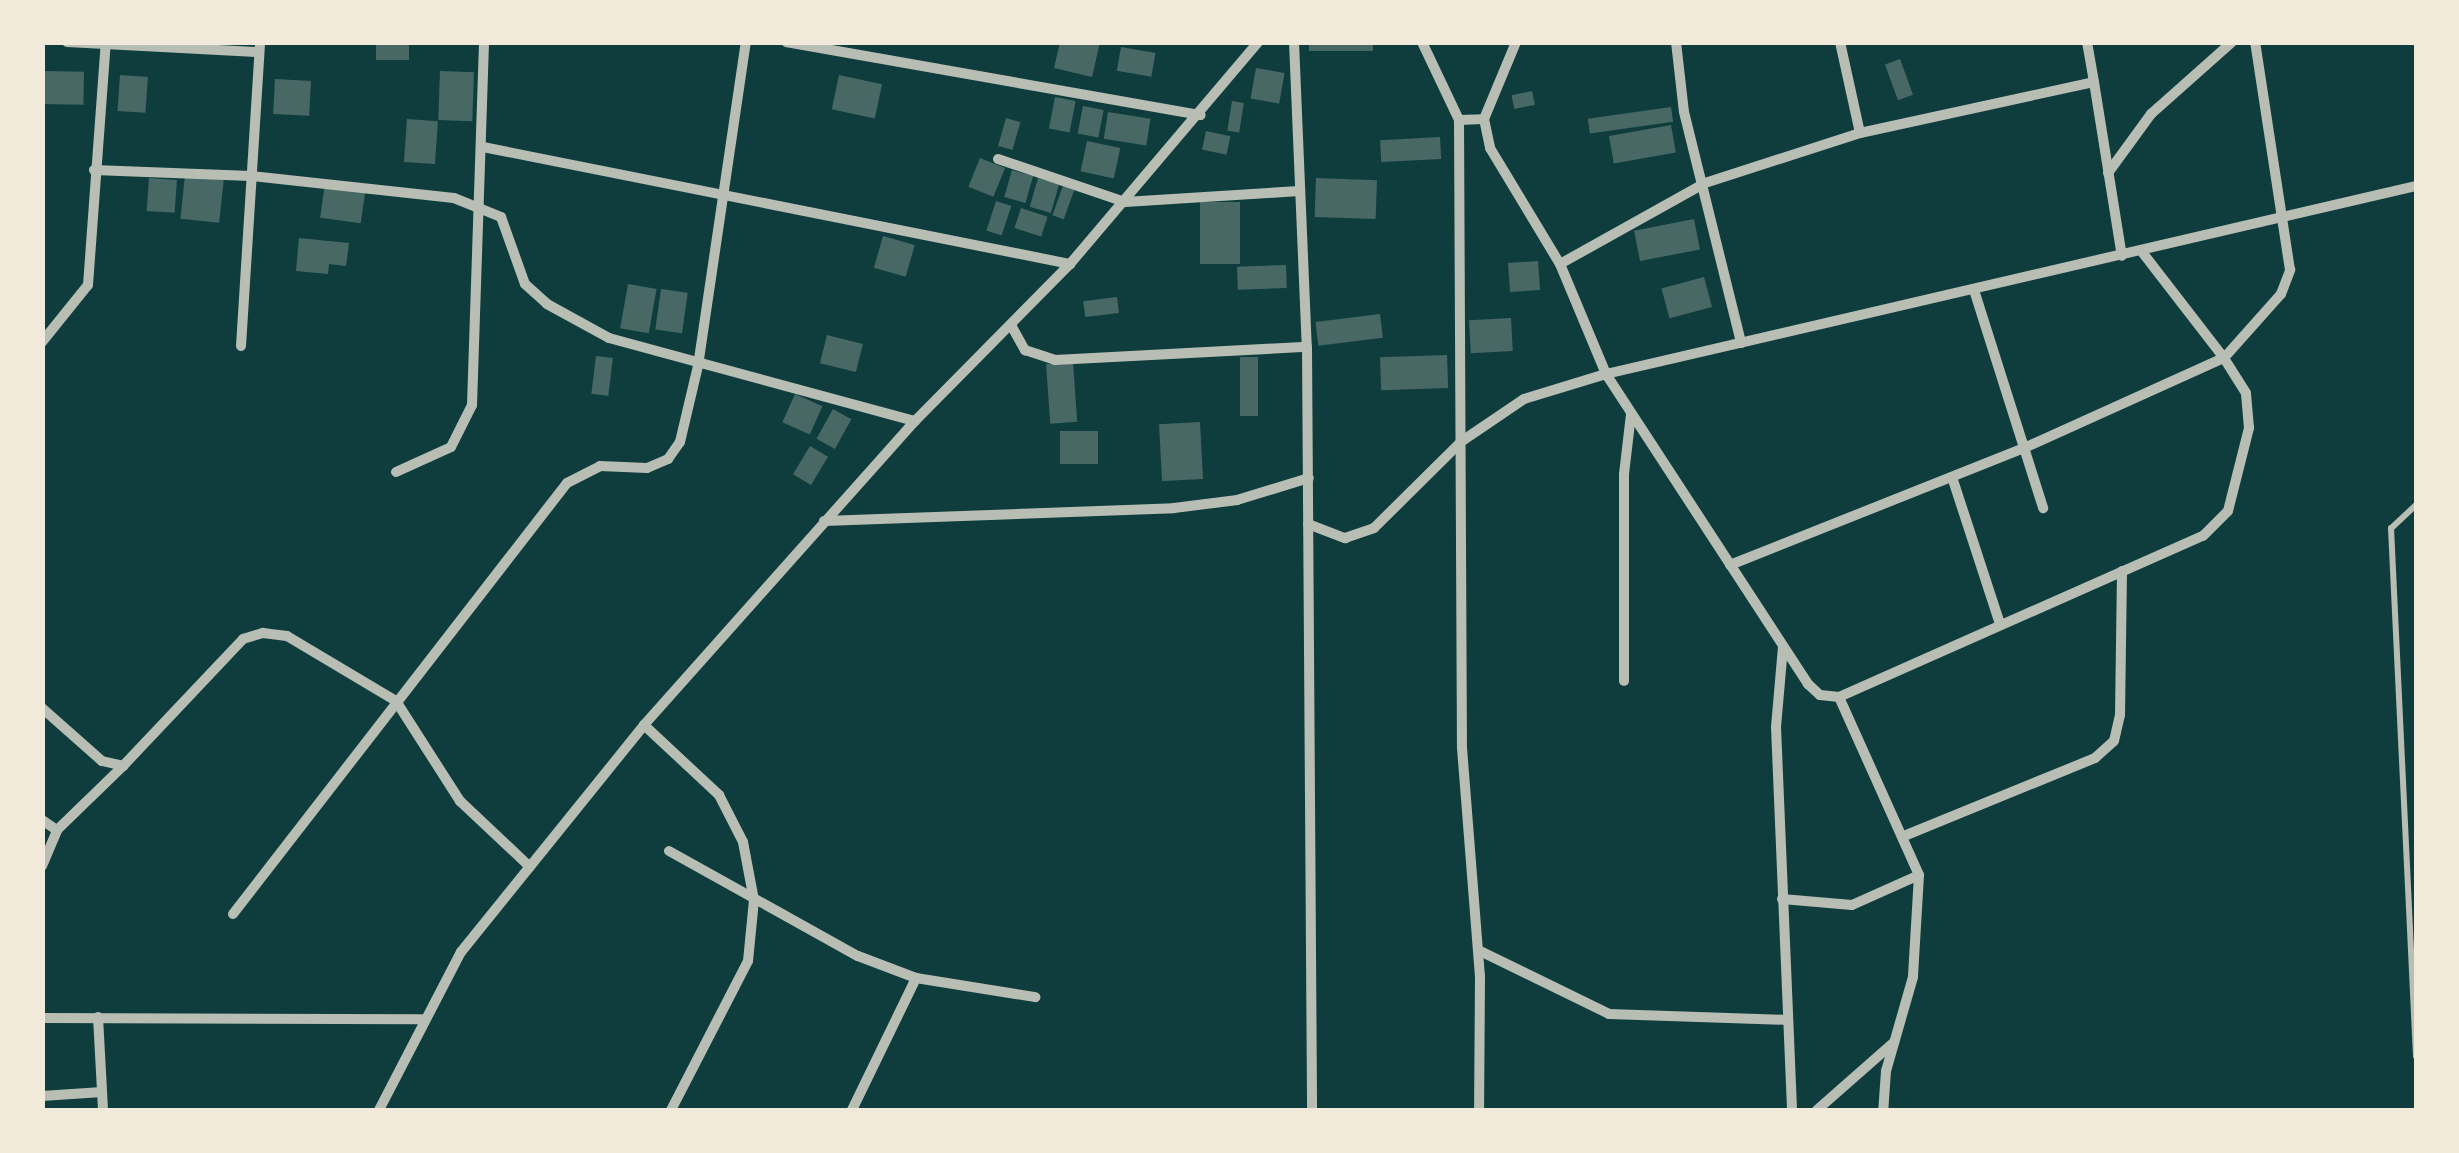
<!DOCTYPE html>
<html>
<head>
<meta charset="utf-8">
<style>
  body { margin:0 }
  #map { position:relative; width:2459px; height:1153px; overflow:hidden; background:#0f3d3e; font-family:Spectral,serif }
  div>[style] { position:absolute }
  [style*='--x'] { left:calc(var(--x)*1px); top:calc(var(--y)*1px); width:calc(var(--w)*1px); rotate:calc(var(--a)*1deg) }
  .building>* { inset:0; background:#486865; transform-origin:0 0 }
  .service>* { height:6px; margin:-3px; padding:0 3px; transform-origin:3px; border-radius:3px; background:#b8beb3 }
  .minor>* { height:10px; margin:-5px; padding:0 5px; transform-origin:5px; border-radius:5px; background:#b8beb3 }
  span { translate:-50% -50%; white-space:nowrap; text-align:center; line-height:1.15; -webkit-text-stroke:8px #f1e9da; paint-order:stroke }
  .frame { position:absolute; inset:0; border:45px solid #f1e9da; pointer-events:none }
</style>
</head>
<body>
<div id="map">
  <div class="building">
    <div style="left:376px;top:42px;width:33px;height:18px"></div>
    <div style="clip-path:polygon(1060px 42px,1100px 42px,1092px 77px,1054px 68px)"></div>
    <div style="left:1309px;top:42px;width:64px;height:9px"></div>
    <div style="left:1121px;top:47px;width:35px;height:24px;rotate:10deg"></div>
    <div style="left:1900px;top:59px;width:38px;height:16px;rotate:70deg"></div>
    <div style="left:1256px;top:68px;width:29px;height:31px;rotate:10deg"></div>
    <div style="left:42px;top:71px;width:42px;height:33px;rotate:1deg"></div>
    <div style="left:440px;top:71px;width:34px;height:49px;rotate:2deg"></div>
    <div style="left:120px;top:75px;width:28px;height:36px;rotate:4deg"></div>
    <div style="left:839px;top:75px;width:44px;height:35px;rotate:12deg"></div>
    <div style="left:275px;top:79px;width:36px;height:35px;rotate:3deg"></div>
    <div style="left:1532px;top:91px;width:14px;height:21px;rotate:78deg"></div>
    <div style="left:1055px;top:97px;width:21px;height:32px;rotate:11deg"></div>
    <div style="left:1232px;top:101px;width:12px;height:30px;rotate:9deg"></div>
    <div style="left:1083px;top:106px;width:21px;height:28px;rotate:11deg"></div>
    <div style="left:1671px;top:107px;width:15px;height:84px;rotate:82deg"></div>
    <div style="left:1108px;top:112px;width:43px;height:27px;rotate:9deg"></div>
    <div style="left:1006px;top:118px;width:15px;height:29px;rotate:16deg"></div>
    <div style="left:407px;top:119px;width:31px;height:43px;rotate:4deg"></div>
    <div style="left:1671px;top:125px;width:28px;height:63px;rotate:80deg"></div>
    <div style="left:1206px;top:131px;width:25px;height:19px;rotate:12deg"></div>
    <div style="left:1440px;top:137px;width:22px;height:60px;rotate:87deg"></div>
    <div style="left:1087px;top:141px;width:34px;height:31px;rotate:12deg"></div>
    <div style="left:980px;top:158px;width:27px;height:31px;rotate:22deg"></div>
    <div style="left:1012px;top:170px;width:22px;height:28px;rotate:16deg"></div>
    <div style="left:185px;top:175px;width:39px;height:44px;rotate:6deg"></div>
    <div style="left:149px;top:178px;width:28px;height:33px;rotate:4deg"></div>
    <div style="left:1038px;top:178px;width:22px;height:30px;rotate:16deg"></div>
    <div style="left:1316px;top:178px;width:61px;height:39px;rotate:2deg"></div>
    <div style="left:325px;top:183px;width:41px;height:35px;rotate:8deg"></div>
    <div style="left:1063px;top:186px;width:12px;height:31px;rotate:20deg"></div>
    <div style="left:996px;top:201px;width:16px;height:31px;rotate:18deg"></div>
    <div style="left:1200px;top:202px;width:40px;height:62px"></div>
    <div style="left:1021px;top:208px;width:28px;height:21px;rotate:18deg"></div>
    <div style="left:1694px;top:219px;width:31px;height:61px;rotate:79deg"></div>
    <div style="left:883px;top:236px;width:33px;height:33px;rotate:16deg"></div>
    <div style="clip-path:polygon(299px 238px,349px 243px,346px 266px,329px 264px,328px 274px,296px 271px)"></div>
    <div style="left:1538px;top:261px;width:29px;height:30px;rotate:86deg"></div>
    <div style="left:1286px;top:265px;width:23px;height:49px;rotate:88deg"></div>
    <div style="left:1704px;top:277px;width:31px;height:44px;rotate:75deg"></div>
    <div style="left:628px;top:284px;width:29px;height:45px;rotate:10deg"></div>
    <div style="left:661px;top:289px;width:27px;height:41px;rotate:8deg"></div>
    <div style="left:1117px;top:297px;width:16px;height:34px;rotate:83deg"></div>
    <div style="left:1380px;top:314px;width:24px;height:65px;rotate:83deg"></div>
    <div style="left:1511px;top:318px;width:33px;height:42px;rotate:87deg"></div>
    <div style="left:827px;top:335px;width:37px;height:29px;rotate:14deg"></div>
    <div style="left:1447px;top:355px;width:33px;height:67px;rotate:88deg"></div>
    <div style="left:596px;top:356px;width:17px;height:38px;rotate:7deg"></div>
    <div style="left:1240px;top:357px;width:18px;height:59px"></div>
    <div style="left:1073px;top:362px;width:60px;height:27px;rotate:86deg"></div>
    <div style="left:795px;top:394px;width:30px;height:31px;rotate:24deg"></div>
    <div style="left:833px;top:409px;width:21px;height:34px;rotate:29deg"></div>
    <div style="left:1200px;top:422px;width:57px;height:41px;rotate:87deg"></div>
    <div style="left:1060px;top:431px;width:38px;height:33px"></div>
    <div style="left:810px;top:446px;width:21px;height:33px;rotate:31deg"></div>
  </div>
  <div class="service">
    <div style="--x:2416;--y:505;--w:34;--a:137"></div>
    <div style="--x:2391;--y:528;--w:529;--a:87.29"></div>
  </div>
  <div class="minor">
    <div style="--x:67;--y:42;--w:192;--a:3"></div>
    <div style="--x:786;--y:42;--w:421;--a:10"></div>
    <div style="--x:1294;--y:42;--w:305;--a:87.6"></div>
    <div style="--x:1307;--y:347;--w:763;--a:89.62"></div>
    <div style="--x:1422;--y:42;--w:86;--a:64.6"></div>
    <div style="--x:1459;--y:120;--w:628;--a:89.73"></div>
    <div style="--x:1462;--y:748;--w:229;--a:85.5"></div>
    <div style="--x:1480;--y:976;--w:134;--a:90.4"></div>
    <div style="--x:1676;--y:42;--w:70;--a:83.5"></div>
    <div style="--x:1684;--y:112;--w:238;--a:76.1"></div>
    <div style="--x:2094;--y:82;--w:176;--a:80.9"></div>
    <div style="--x:1484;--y:119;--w:30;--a:78"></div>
    <div style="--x:1490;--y:148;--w:135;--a:58.9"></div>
    <div style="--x:1560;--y:264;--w:119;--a:67.3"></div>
    <div style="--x:1606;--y:374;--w:370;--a:56.9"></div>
    <div style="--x:1808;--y:684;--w:16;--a:43"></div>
    <div style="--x:1820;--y:695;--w:19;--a:6"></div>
    <div style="--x:1839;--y:697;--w:398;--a:-23.9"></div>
    <div style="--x:2203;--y:536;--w:35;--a:-45"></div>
    <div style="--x:2228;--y:511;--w:86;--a:-75.8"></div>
    <div style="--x:2249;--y:428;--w:35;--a:-95"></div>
    <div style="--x:2246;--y:393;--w:41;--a:-122.2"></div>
    <div style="--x:2224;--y:358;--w:86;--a:-48.3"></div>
    <div style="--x:2281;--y:294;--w:26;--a:-69"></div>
    <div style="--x:2290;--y:270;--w:231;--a:-98.7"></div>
    <div style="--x:1459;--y:120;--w:25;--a:-2"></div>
    <div style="--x:1484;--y:119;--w:83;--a:-67.4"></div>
    <div style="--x:1860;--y:133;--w:239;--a:-12.3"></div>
    <div style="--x:2094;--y:82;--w:41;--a:-99.9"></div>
    <div style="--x:483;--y:147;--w:599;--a:11.27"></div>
    <div style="--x:998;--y:159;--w:134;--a:18.7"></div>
    <div style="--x:1125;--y:202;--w:174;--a:-3.6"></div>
    <div style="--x:94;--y:170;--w:157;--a:2.2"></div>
    <div style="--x:251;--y:176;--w:204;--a:6.2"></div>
    <div style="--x:454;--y:198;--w:51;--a:22"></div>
    <div style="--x:501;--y:217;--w:71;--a:70.3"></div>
    <div style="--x:525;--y:284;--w:30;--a:42"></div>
    <div style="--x:547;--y:304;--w:71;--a:28.7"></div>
    <div style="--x:609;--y:338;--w:317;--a:15.2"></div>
    <div style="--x:2108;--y:173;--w:73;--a:-53.9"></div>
    <div style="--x:2151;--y:114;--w:108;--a:-41.6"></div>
    <div style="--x:1560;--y:264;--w:166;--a:-29.2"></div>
    <div style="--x:1705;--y:183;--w:163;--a:-17.9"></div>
    <div style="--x:1860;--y:133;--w:93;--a:-102.4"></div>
    <div style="--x:1974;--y:290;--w:229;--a:72.4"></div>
    <div style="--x:1011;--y:325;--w:29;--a:61"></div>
    <div style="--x:1025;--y:350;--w:32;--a:18"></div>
    <div style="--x:1055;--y:360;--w:252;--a:-3"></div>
    <div style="--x:42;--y:342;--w:73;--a:-51.1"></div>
    <div style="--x:88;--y:285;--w:244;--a:-85.8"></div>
    <div style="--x:241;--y:346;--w:305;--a:-86.4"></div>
    <div style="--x:396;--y:472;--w:60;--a:-24.4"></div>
    <div style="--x:451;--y:447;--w:47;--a:-63.4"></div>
    <div style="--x:472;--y:405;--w:363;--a:-88.1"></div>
    <div style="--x:1952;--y:477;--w:155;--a:71.9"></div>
    <div style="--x:824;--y:521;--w:350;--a:-2.1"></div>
    <div style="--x:1174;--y:508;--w:64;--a:-7.2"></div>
    <div style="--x:1237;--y:500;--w:75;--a:-17"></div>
    <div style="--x:1308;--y:524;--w:40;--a:21"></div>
    <div style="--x:1345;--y:538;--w:31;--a:-19"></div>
    <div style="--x:1374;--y:528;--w:124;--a:-44.7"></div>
    <div style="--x:1462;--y:441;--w:75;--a:-34.1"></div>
    <div style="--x:1524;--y:399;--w:86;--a:-17"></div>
    <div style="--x:1606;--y:374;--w:832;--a:-13.07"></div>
    <div style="--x:1730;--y:565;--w:314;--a:-21.7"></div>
    <div style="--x:2022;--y:449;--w:222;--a:-24.3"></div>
    <div style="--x:2224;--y:358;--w:134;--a:-127.7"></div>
    <div style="--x:1783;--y:647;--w:80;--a:95"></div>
    <div style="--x:1776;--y:727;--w:383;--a:87.6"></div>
    <div style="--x:1624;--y:681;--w:207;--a:-90"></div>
    <div style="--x:1624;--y:474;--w:60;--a:-83.3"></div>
    <div style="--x:1839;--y:697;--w:195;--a:65.8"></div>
    <div style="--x:1919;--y:875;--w:102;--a:93.4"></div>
    <div style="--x:1913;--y:977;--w:98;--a:106"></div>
    <div style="--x:1886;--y:1071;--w:39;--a:94"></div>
    <div style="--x:42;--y:708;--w:80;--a:41.5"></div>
    <div style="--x:102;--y:761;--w:22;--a:13"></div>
    <div style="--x:123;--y:766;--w:175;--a:-46.6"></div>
    <div style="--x:243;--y:639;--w:21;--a:-17"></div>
    <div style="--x:263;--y:633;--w:24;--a:7"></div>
    <div style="--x:287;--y:636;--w:127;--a:30.8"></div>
    <div style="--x:396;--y:701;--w:119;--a:57.4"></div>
    <div style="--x:460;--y:801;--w:96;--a:43.3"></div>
    <div style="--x:644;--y:725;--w:103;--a:43"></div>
    <div style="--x:719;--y:795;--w:53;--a:62.9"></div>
    <div style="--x:743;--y:842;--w:59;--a:79.3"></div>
    <div style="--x:754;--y:900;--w:61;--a:95.6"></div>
    <div style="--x:748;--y:961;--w:168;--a:117.3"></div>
    <div style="--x:42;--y:820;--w:18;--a:34"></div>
    <div style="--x:1904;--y:836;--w:206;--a:-22.2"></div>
    <div style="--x:2095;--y:758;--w:25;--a:-42"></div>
    <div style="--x:2114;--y:741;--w:27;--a:-77"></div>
    <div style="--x:2120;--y:715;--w:144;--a:-89.2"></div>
    <div style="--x:669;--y:851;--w:216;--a:29.1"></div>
    <div style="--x:858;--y:956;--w:62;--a:20.8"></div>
    <div style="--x:916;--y:978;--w:121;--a:9.1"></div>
    <div style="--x:42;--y:866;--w:39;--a:-67"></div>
    <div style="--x:57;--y:830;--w:92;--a:-44.1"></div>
    <div style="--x:1782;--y:899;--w:70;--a:4.9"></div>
    <div style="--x:1852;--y:905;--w:73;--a:-24.1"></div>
    <div style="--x:233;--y:914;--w:545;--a:-52.23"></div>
    <div style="--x:567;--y:483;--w:37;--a:-27"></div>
    <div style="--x:600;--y:466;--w:47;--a:2.4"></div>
    <div style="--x:647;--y:468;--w:23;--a:-23"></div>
    <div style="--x:668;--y:459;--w:21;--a:-55"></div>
    <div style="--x:680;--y:442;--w:78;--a:-76.7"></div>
    <div style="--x:698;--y:366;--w:328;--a:-81.6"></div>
    <div style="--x:1478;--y:950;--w:146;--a:26"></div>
    <div style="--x:1609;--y:1014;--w:179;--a:1.9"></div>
    <div style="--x:98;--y:1017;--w:93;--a:86.9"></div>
    <div style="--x:42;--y:1018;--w:379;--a:0.2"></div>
    <div style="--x:42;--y:1096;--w:60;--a:-3.8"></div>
    <div style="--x:379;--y:1110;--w:178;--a:-62.6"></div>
    <div style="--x:461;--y:952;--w:292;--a:-51.1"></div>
    <div style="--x:644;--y:725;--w:407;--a:-48.3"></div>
    <div style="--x:915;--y:421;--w:221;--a:-45.4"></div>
    <div style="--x:1070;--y:264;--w:291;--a:-49.7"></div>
    <div style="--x:852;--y:1110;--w:147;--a:-64.1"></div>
    <div style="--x:1817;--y:1110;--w:103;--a:-41.4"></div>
  </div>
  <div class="frame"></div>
</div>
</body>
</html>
